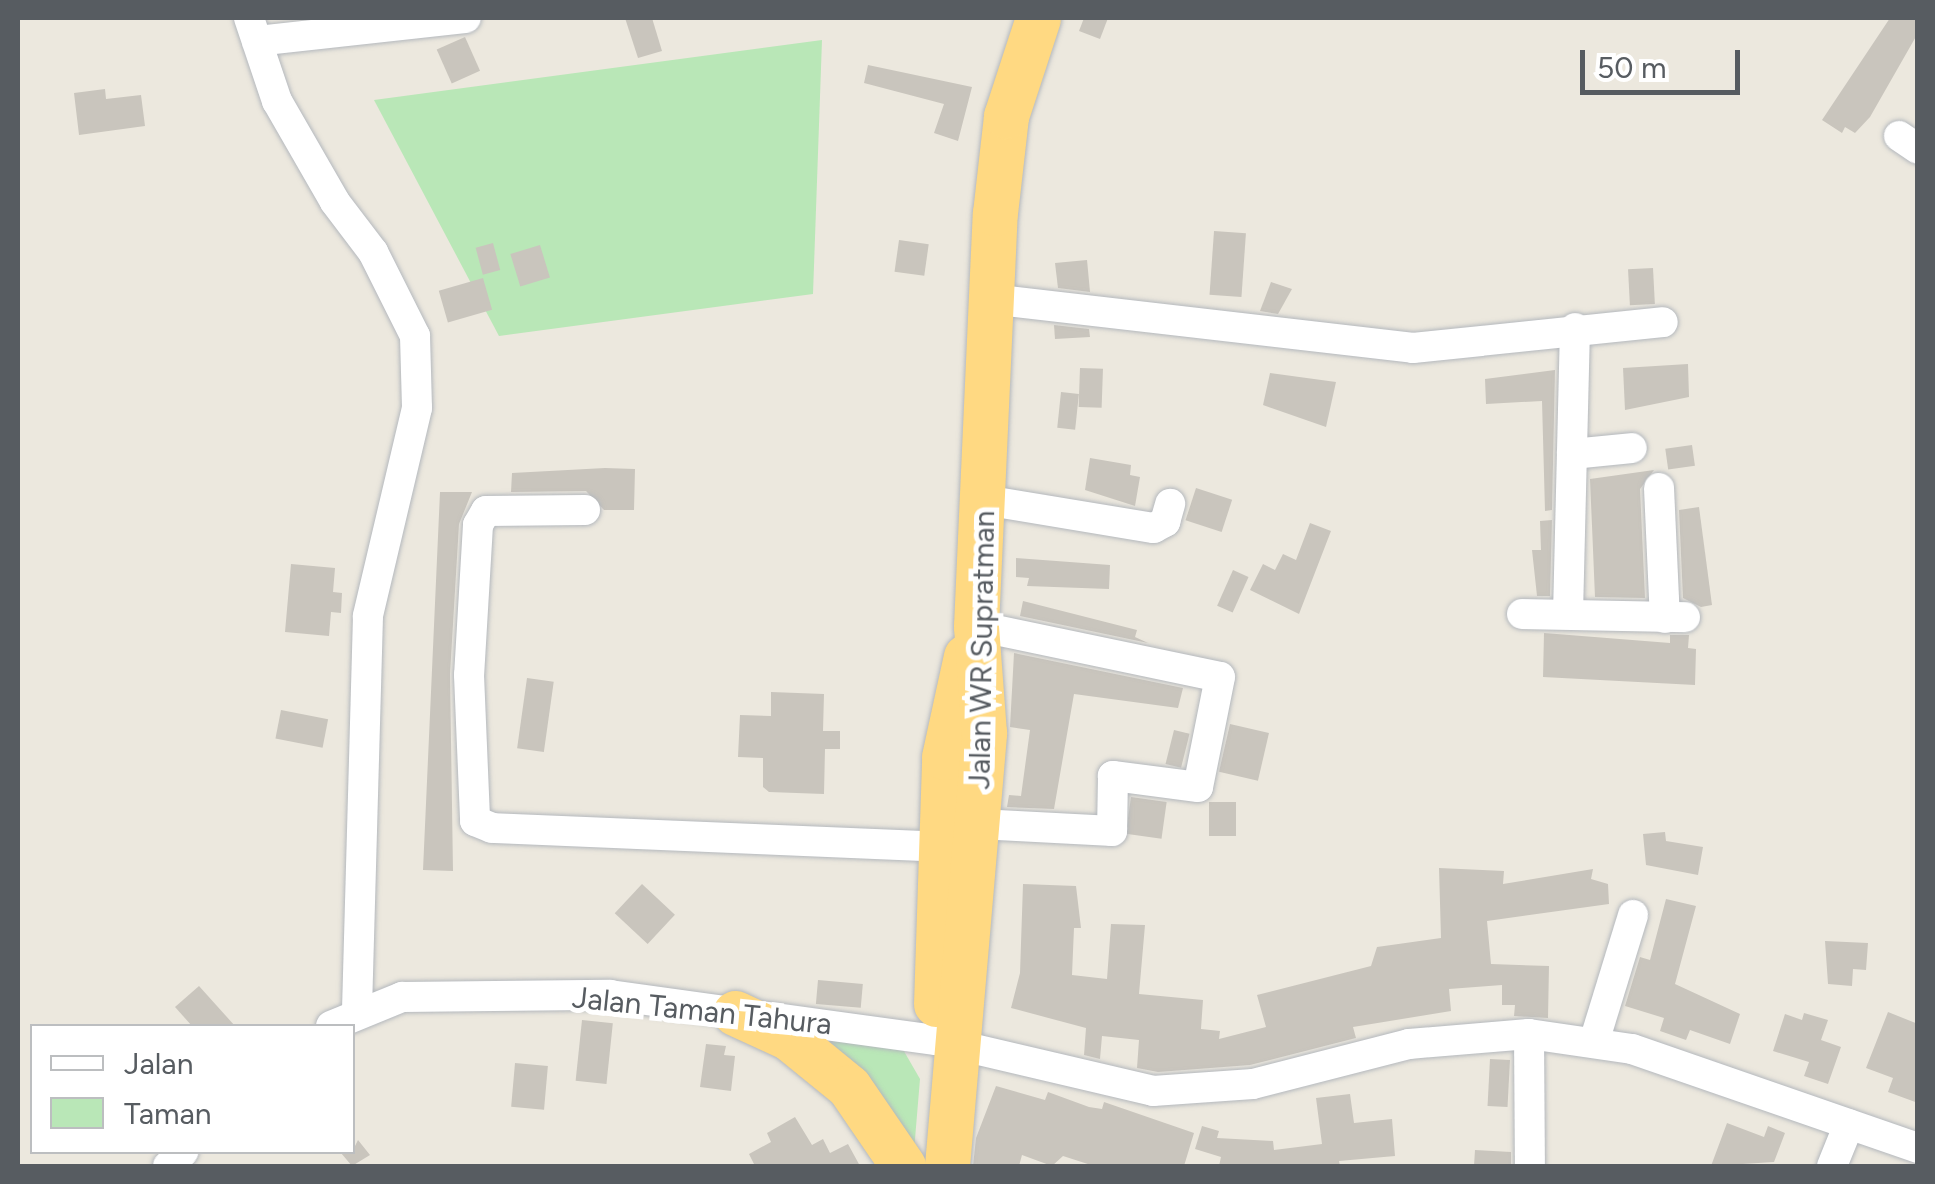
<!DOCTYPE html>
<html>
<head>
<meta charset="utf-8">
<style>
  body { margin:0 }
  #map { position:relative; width:1935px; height:1184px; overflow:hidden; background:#ece8de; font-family:Figtree,sans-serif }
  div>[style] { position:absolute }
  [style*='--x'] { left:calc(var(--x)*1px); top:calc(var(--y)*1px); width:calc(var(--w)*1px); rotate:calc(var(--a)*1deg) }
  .green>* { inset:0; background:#b9e7b7 }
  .building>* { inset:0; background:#c9c5bd; transform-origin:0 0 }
  .roads { filter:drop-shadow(0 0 2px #b4b8bd) drop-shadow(0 0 2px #b4b8bd) }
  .minor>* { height:30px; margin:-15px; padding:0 15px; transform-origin:15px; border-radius:15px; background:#fff }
  .highway>* { height:45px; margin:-22.5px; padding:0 22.5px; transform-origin:22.5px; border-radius:22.5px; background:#ffd982 }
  span { translate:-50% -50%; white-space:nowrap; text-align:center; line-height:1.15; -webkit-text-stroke:10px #fff; paint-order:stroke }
  .street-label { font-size:30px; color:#575c61 }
  .frame { position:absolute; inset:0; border:20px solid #575c61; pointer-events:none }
  .legend { position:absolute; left:30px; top:1024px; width:325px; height:130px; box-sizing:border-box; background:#fff; border:2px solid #bcbec0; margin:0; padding:12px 18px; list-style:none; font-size:30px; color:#575c61 }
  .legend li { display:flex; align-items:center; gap:20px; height:50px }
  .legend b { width:50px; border:2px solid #bcbec0 }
  .scale { position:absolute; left:1580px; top:50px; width:160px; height:45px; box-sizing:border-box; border:5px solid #575c61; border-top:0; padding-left:12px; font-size:30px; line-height:35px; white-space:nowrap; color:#575c61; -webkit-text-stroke:8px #fff; paint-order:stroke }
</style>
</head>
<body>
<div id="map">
  <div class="green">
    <div style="clip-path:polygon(822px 40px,813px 294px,499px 336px,374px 100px)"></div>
    <div style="clip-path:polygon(809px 1031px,901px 1046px,920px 1079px,914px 1151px)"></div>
  </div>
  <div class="building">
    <div style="clip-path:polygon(625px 18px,652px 18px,662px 51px,638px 58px)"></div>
    <div style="clip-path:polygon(1084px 18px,1108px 18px,1100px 39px,1079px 31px)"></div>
    <div style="clip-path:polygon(1890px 18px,1918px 18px,1918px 33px,1870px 117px,1855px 133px,1845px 127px,1842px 133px,1822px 120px)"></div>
    <div style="left:465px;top:37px;width:37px;height:31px;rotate:66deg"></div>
    <div style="clip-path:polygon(868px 65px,972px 87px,958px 141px,934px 133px,944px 104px,864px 83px)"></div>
    <div style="clip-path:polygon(105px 89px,106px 99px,141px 95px,145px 126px,79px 135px,74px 93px)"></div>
    <div style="left:1214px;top:231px;width:32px;height:64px;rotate:4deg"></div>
    <div style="left:899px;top:240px;width:30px;height:32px;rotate:8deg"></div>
    <div style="left:493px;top:243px;width:28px;height:18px;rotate:75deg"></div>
    <div style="left:540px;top:245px;width:34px;height:31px;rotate:73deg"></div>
    <div style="clip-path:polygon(1087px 260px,1090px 292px,1058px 288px,1055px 263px)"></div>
    <div style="left:1653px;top:268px;width:36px;height:25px;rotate:87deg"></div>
    <div style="left:483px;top:278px;width:33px;height:46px;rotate:74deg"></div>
    <div style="clip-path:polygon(1271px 282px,1292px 289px,1278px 314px,1260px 311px)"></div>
    <div style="clip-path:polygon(1054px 325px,1089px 329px,1090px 337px,1055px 339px)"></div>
    <div style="clip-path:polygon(1688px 364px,1689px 397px,1625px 410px,1623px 368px)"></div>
    <div style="left:1080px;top:368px;width:23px;height:39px;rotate:2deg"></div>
    <div style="clip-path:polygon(1555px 370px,1552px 510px,1545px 511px,1542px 401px,1486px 404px,1485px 379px)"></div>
    <div style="clip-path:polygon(1270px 373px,1336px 382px,1326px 427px,1263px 405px)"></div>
    <div style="left:1061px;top:392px;width:18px;height:36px;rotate:6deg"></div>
    <div style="left:1692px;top:445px;width:21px;height:27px;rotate:82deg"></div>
    <div style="clip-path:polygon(1090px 458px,1131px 465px,1130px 475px,1140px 477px,1135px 506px,1085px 490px)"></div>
    <div style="clip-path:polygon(605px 468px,635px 469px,634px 510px,604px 510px,586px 491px,511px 492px,512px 473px)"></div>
    <div style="clip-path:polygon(1654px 470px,1640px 489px,1645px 598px,1595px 597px,1590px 479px)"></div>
    <div style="left:1196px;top:488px;width:38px;height:34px;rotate:18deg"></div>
    <div style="clip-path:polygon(440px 492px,472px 492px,459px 524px,450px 674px,453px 871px,423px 870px)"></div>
    <div style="clip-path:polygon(1699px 507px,1712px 605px,1701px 607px,1683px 598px,1679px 510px)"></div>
    <div style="clip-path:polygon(1552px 520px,1550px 596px,1537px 596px,1532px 550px,1541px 550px,1540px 521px)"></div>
    <div style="clip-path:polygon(1310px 523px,1331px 531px,1299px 614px,1250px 590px,1263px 564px,1275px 570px,1283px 554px,1296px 560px)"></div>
    <div style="clip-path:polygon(1016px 558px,1110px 565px,1109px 589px,1027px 586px,1029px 578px,1016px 577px)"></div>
    <div style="clip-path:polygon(291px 564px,335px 568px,333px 592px,342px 593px,341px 613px,331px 612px,329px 636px,285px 632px)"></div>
    <div style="left:1233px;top:570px;width:17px;height:39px;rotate:24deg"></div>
    <div style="clip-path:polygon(1023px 601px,1137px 630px,1135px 637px,1148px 643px,1020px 616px)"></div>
    <div style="clip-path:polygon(1544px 633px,1670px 643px,1670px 635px,1689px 635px,1688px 648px,1696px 649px,1695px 685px,1543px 677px)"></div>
    <div style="clip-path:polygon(1014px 653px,1183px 688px,1178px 708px,1074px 694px,1054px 809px,1007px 807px,1009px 795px,1021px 796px,1030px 730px,1010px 727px)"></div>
    <div style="left:527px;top:678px;width:27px;height:71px;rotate:8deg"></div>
    <div style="clip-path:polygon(771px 692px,824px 694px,823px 731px,840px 731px,840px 749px,825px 749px,824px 794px,769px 792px,763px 787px,763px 758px,738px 757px,740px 715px,771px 716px)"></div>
    <div style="left:281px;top:710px;width:48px;height:29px;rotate:11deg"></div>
    <div style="left:1230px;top:724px;width:40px;height:49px;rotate:13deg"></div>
    <div style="left:1174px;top:730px;width:16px;height:35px;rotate:14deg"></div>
    <div style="left:1131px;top:797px;width:36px;height:37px;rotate:8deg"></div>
    <div style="left:1209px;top:802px;width:27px;height:34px"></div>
    <div style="clip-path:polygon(1665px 832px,1666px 841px,1703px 847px,1698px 875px,1646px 865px,1643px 834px)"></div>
    <div style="clip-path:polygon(1439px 868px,1504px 871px,1503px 884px,1593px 869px,1591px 879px,1608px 884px,1609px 904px,1487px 921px,1491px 964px,1549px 966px,1548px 1018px,1514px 1016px,1515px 1005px,1502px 1005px,1502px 985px,1449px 989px,1451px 1011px,1353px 1027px,1356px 1038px,1250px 1065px,1158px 1072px,1137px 1068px,1139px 1040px,1102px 1036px,1100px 1059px,1084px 1055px,1086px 1028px,1011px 1008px,1020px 973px,1023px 884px,1076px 886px,1081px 928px,1074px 928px,1072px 975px,1107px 979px,1111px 924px,1145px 925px,1139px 994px,1203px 1000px,1201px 1029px,1220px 1031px,1219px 1039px,1266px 1027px,1257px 995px,1371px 966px,1377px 947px,1441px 938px)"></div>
    <div style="left:642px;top:884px;width:45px;height:40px;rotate:43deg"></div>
    <div style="clip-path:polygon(1666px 899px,1696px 906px,1675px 984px,1740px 1014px,1730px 1044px,1690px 1030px,1686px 1040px,1660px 1031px,1664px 1018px,1625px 1006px,1640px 957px,1650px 960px)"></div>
    <div style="clip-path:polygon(1825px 941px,1868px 943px,1866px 970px,1853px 969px,1852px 986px,1828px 984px)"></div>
    <div style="left:818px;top:980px;width:45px;height:24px;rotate:5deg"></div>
    <div style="clip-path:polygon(199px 986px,235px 1026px,192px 1026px,175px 1007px)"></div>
    <div style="clip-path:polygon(1888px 1012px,1918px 1024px,1918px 1103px,1888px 1092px,1893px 1078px,1866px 1068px)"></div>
    <div style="clip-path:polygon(1804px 1013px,1828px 1020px,1821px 1040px,1841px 1047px,1828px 1084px,1804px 1076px,1809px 1062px,1773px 1051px,1785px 1014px,1802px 1020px)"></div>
    <div style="left:582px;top:1020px;width:31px;height:61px;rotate:6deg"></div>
    <div style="clip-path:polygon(706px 1044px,726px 1046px,724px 1055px,735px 1056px,731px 1091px,700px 1087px)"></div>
    <div style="left:1490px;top:1059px;width:20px;height:47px;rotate:3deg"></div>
    <div style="left:515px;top:1063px;width:33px;height:44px;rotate:5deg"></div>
    <div style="clip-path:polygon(996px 1086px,1045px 1100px,1048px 1092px,1089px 1107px,1102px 1109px,1104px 1102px,1194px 1133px,1184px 1166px,1094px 1166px,1063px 1156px,1052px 1166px,1022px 1155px,1019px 1166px,973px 1166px,976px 1138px)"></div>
    <div style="clip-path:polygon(1350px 1094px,1354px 1123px,1392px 1119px,1395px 1156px,1339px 1161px,1340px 1166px,1219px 1166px,1221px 1157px,1195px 1149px,1202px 1126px,1219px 1131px,1217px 1138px,1273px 1141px,1274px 1150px,1322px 1144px,1316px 1098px)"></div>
    <div style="clip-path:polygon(795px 1117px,812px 1145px,823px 1139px,830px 1153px,848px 1144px,860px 1166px,755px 1166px,749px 1154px,771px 1142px,767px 1133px)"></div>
    <div style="clip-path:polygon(1727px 1123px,1764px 1137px,1768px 1126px,1785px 1133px,1774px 1162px,1711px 1166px)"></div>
    <div style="clip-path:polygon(358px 1140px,370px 1155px,352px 1166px,341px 1153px,352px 1152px)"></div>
    <div style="clip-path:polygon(1475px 1150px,1511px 1152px,1511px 1166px,1474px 1166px)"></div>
  </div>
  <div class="roads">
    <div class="minor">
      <div style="--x:249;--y:18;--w:88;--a:71.4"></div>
      <div style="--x:277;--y:101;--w:116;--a:60.1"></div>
      <div style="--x:335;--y:202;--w:63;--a:52.8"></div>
      <div style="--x:373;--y:252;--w:94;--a:63.4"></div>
      <div style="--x:415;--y:336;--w:72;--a:88.4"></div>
      <div style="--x:417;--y:408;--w:214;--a:103.3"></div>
      <div style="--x:368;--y:616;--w:398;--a:91.6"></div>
      <div style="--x:257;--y:41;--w:210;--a:-6.3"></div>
      <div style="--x:1899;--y:136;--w:23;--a:34"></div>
      <div style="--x:990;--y:299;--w:426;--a:6.6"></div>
      <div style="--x:1413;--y:348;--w:251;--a:-5.9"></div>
      <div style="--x:1572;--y:454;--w:60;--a:-5.7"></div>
      <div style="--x:1659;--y:488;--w:130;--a:87.4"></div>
      <div style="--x:984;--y:500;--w:172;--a:9.4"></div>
      <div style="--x:1154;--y:528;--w:13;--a:-29"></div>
      <div style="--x:1165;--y:522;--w:19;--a:-74"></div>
      <div style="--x:585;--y:510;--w:99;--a:179.4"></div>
      <div style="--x:486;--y:511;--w:16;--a:120"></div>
      <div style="--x:478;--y:525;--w:150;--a:93.4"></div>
      <div style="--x:469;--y:675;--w:146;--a:87.6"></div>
      <div style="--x:475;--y:821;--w:18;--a:22"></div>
      <div style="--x:492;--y:828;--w:446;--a:2.4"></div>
      <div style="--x:1522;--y:614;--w:163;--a:1.1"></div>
      <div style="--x:1568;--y:614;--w:286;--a:-88.6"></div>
      <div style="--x:976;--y:626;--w:249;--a:11.8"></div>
      <div style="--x:1220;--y:677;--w:112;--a:101.3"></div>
      <div style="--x:1198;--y:787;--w:86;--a:-172.6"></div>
      <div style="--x:1113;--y:776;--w:55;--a:91"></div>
      <div style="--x:1112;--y:831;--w:133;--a:-177"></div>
      <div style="--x:331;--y:1026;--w:77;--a:-22.2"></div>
      <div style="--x:402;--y:997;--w:208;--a:-0.6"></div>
      <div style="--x:610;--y:995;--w:329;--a:7.9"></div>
      <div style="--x:936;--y:1040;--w:223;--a:13.2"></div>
      <div style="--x:1153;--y:1091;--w:100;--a:-4"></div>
      <div style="--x:1253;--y:1084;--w:161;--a:-14.4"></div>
      <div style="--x:1409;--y:1044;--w:120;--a:-4.8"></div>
      <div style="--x:1529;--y:1034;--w:104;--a:8.3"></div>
      <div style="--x:1632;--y:1049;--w:303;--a:19.1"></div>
      <div style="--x:1529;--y:1034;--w:132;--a:89.6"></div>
      <div style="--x:1594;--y:1042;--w:133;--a:-72.9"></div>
      <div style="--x:168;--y:1166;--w:21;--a:-43"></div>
      <div style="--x:1832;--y:1166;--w:45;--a:-68"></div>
    </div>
    <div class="highway">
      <div style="--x:936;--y:1004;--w:247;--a:-88.1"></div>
      <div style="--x:944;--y:757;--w:103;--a:-77.7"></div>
      <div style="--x:735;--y:1013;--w:60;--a:24.8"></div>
      <div style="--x:789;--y:1038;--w:77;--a:39.2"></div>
      <div style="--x:849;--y:1087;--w:96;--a:55.6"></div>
      <div style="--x:947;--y:1166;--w:435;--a:-85.1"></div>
      <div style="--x:984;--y:733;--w:107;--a:-94.3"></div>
      <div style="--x:976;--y:626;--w:413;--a:-87.4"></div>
      <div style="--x:995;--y:213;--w:98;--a:-83.5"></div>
      <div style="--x:1006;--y:116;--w:103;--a:-71.9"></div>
    </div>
  </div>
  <div class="street-label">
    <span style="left:982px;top:650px;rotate:-89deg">Jalan WR Supratman</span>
    <span style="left:702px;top:1011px;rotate:6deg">Jalan Taman Tahura</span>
  </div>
  <div class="frame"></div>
  <ul class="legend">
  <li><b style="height:12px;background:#fff"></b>Jalan</li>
  <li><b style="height:28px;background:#b9e7b7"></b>Taman</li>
  </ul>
  <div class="scale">50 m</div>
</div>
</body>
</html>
